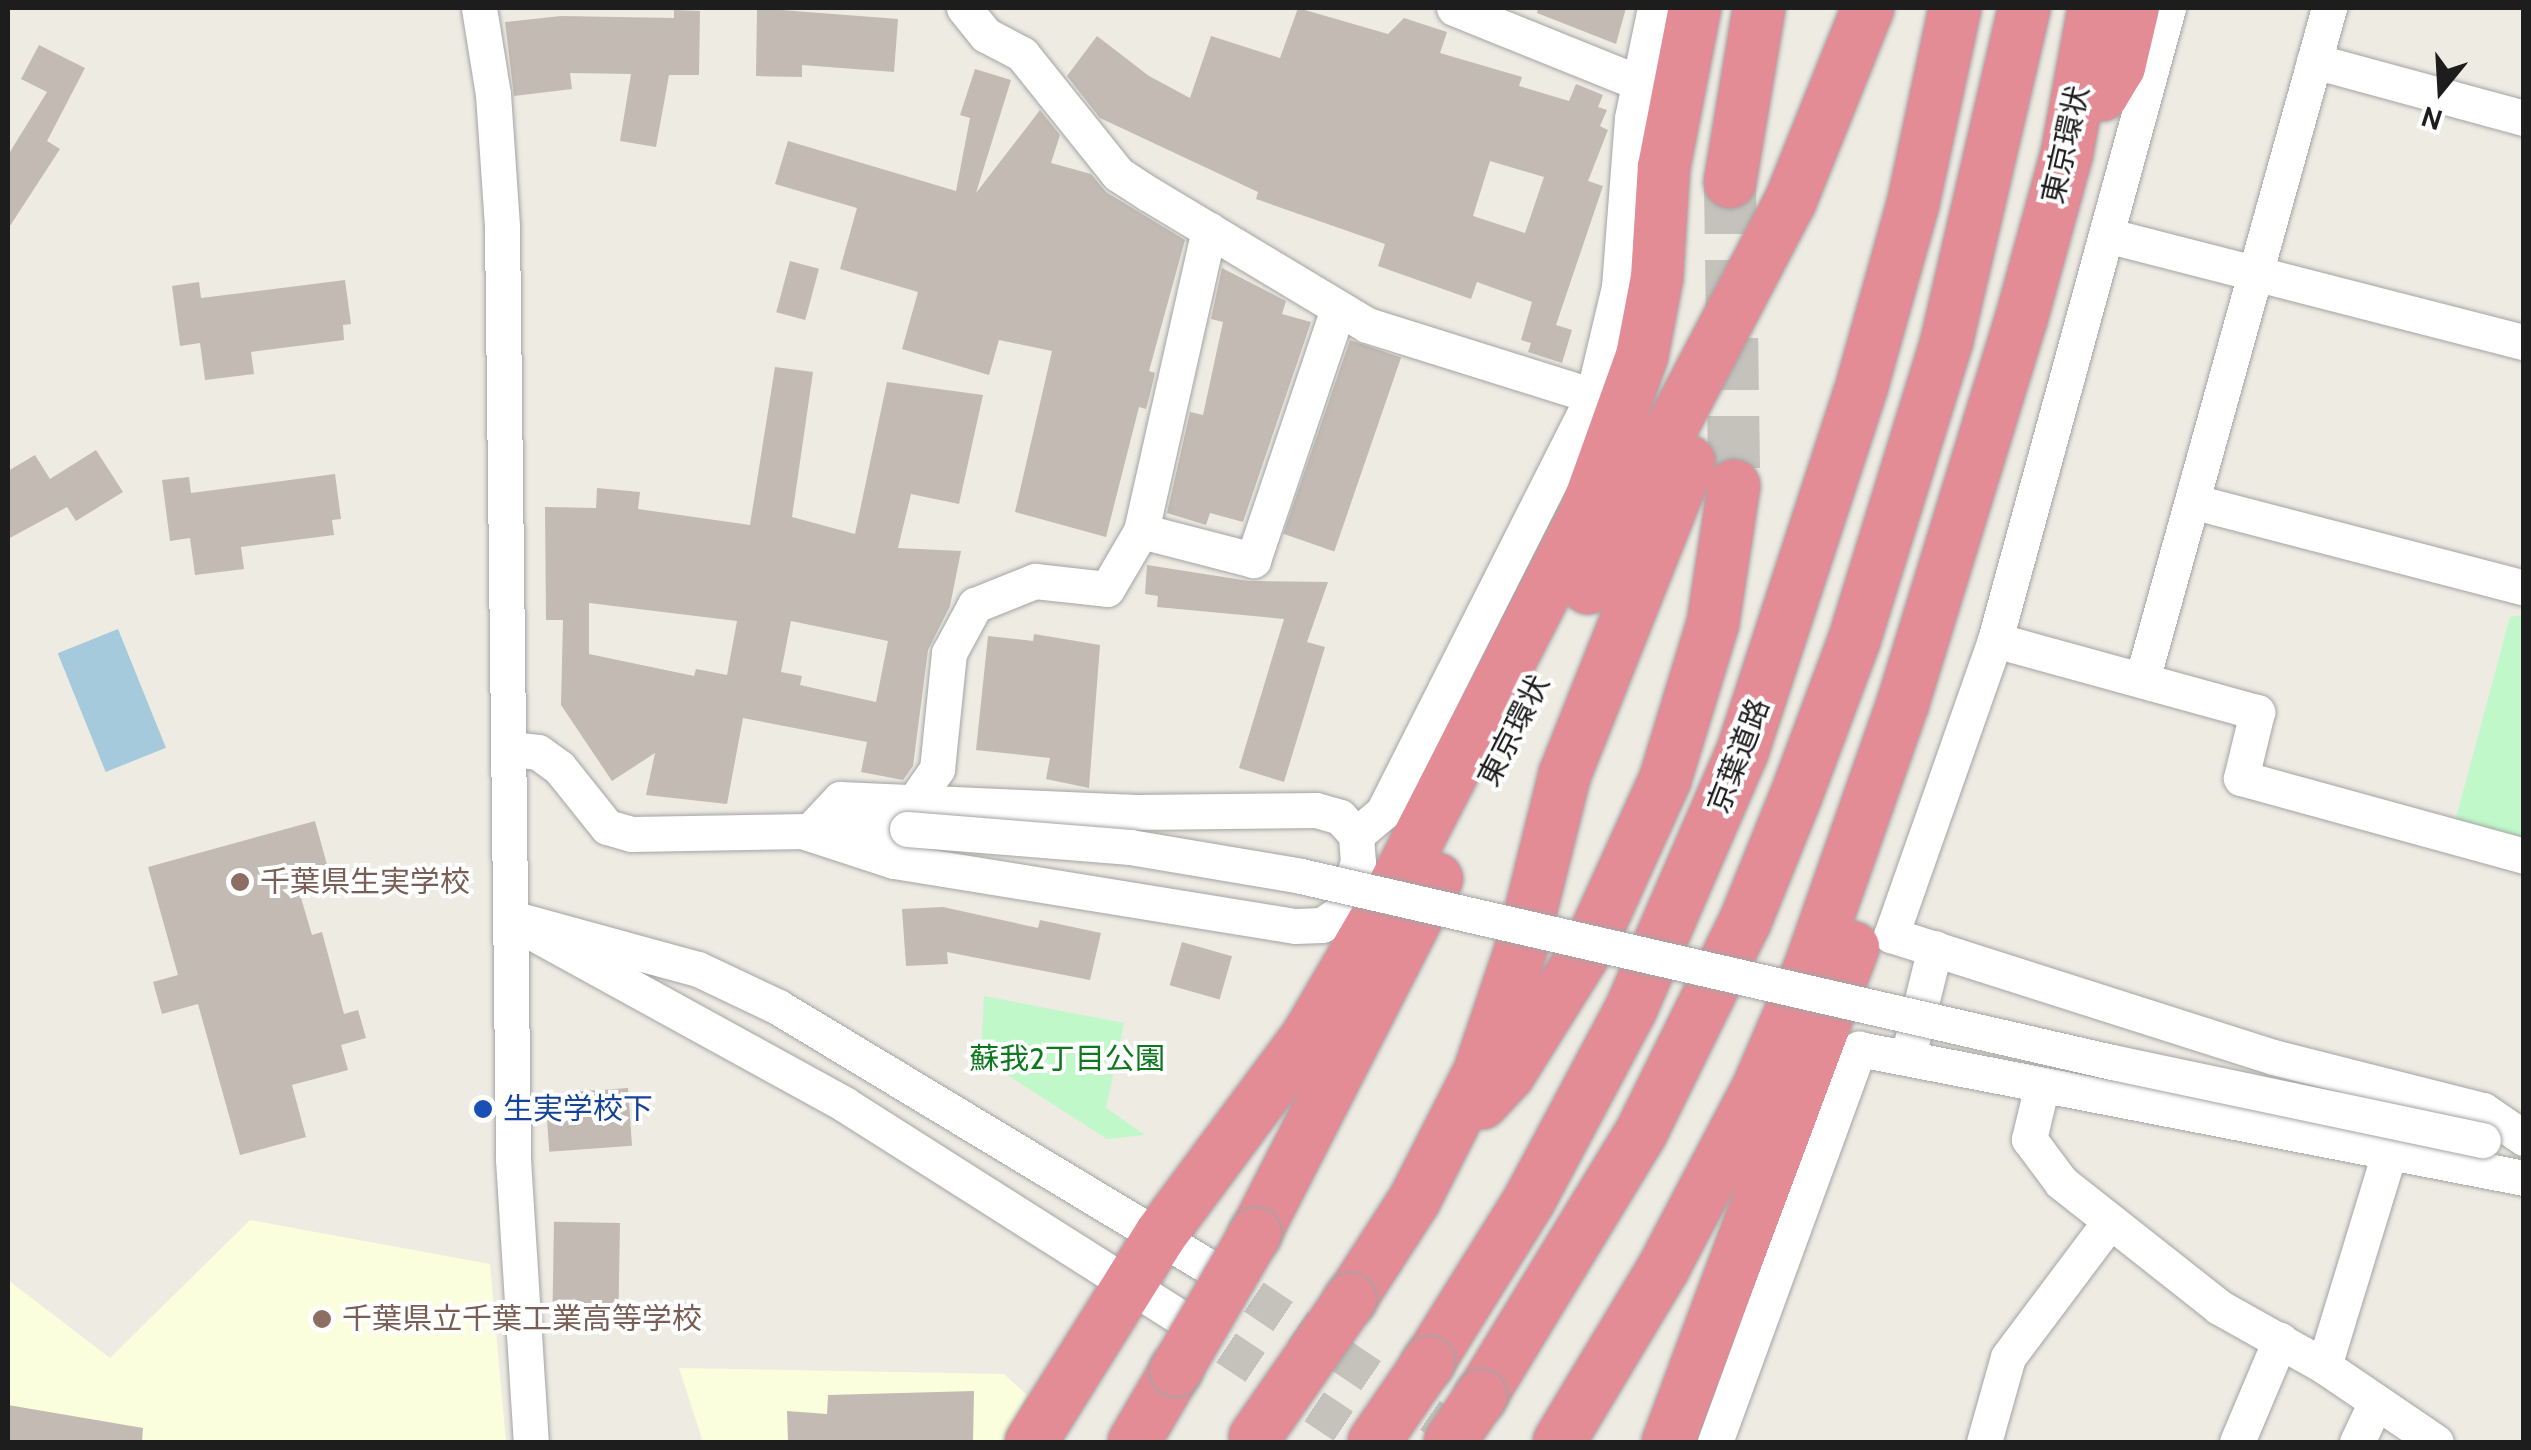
<!DOCTYPE html>
<html>
<head>
<meta charset="utf-8">
<style>
  body { margin:0 }
  #map { position:relative; width:2531px; height:1450px; overflow:hidden; background:#eeebe3; font-family:Cabin,"Noto Sans JP",sans-serif }
  div>[style] { position:absolute }
  [style*='--x'] { left:calc(var(--x)*1px); top:calc(var(--y)*1px); width:calc(var(--w)*1px); rotate:calc(var(--a)*1deg) }
  .education>* { inset:0; background:#fbfedc }
  .park>* { inset:0; background:#c0f8c9 }
  .water>* { inset:0; background:#a4cadb; transform-origin:0 0 }
  .building>* { inset:0; background:#c2bab3; transform-origin:0 0 }
  .minor-tunnel>* { height:35px; margin-top:-17.5px; transform-origin:0; background:repeating-linear-gradient(90deg,#c4c2bb 0 35px,transparent 0 53px) }
  .highway-tunnel>* { height:52px; margin-top:-26px; transform-origin:0; background:repeating-linear-gradient(90deg,#c4c2bb 0 52px,transparent 0 78px) }
  .roads { filter:drop-shadow(0 0 2px #a4a4a4) drop-shadow(0 0 2px #a4a4a4) }
  .minor>* { height:35px; margin:-17.5px; padding:0 17.5px; transform-origin:17.5px; border-radius:17.5px; background:#fff }
  .highway>* { height:52px; margin:-26px; padding:0 26px; transform-origin:26px; border-radius:26px; background:#e48c96 }
  .bridges { filter:drop-shadow(0 0 2px #a4a4a4) drop-shadow(0 0 2px #a4a4a4) }
  .minor-bridge>* { height:35px; margin:-17.5px; padding:0 17.5px; transform-origin:17.5px; border-radius:17.5px; background:#fff }
  .highway-bridge>* { height:52px; margin:-26px; padding:0 26px; transform-origin:26px; border-radius:26px; background:#e48c96 }
  .dots>* { width:28px; height:28px; translate:-50% -50%; box-sizing:border-box; border:5px solid #fff; border-radius:50% }
  span { translate:-50% -50%; white-space:nowrap; text-align:center; line-height:1.15; -webkit-text-stroke:8px #fff; paint-order:stroke }
  .street-label { font-size:30px; color:#1d1d1d }
  .education-label { font-size:30px; color:#785e54 }
  .left { translate:0 -50%; text-align:left }
  .park-label { font-size:30px; color:#0e781f }
  .transit-label { font-size:30px; color:#164399 }
  .frame { position:absolute; inset:0; border:10px solid #1d1d1d; pointer-events:none }
  .north { position:absolute; left:2391px; top:40px; width:100px; height:100px; -webkit-text-stroke:8px #fff; paint-order:stroke; rotate:198deg; font-size:28px; font-weight:700; line-height:40px; text-align:center; color:#1d1d1d }
  .north::after { content:''; display:block; margin:auto; width:35px; height:45px; background:#1d1d1d; clip-path:polygon(50% 0,100% 100%,50% 72%,0 100%) }
</style>
</head>
<body>
<div id="map">
  <div class="education">
    <div style="clip-path:polygon(250px 1220px,490px 1264px,506px 1442px,8px 1442px,8px 1280px,110px 1358px)"></div>
    <div style="clip-path:polygon(679px 1368px,1004px 1374px,1027px 1395px,1004px 1442px,703px 1442px)"></div>
  </div>
  <div class="park">
    <div style="clip-path:polygon(2523px 615px,2523px 841px,2459px 824px,2456px 818px,2510px 617px)"></div>
    <div style="clip-path:polygon(984px 996px,1124px 1023px,1106px 1108px,1145px 1135px,1107px 1139px,981px 1058px)"></div>
  </div>
  <div class="water">
    <div style="left:118px;top:629px;width:128px;height:65px;rotate:68deg"></div>
  </div>
  <div class="building">
    <div style="clip-path:polygon(757px 8px,898px 19px,894px 72px,802px 65px,802px 77px,756px 76px)"></div>
    <div style="clip-path:polygon(evenodd,1298px 8px,1388px 34px,1404px 18px,1447px 32px,1440px 53px,1522px 77px,1519px 86px,1569px 101px,1576px 84px,1603px 95px,1598px 107px,1607px 110px,1600px 126px,1608px 130px,1588px 181px,1603px 186px,1556px 325px,1572px 330px,1562px 363px,1528px 352px,1531px 343px,1521px 340px,1532px 302px,1477px 282px,1471px 299px,1378px 266px,1385px 244px,1256px 199px,1258px 192px,1100px 118px,1067px 76px,1097px 36px,1149px 76px,1190px 98px,1211px 36px,1280px 58px,1298px 8px,1490px 161px,1544px 177px,1525px 233px,1473px 216px,1490px 161px)"></div>
    <div style="clip-path:polygon(1538px 8px,1626px 8px,1616px 44px,1537px 13px)"></div>
    <div style="clip-path:polygon(674px 10px,700px 11px,699px 75px,669px 75px,656px 147px,620px 141px,631px 74px,570px 73px,572px 89px,514px 96px,505px 22px,561px 16px,674px 18px)"></div>
    <div style="clip-path:polygon(39px 45px,85px 68px,47px 141px,60px 149px,8px 229px,8px 155px,47px 92px,21px 79px)"></div>
    <div style="clip-path:polygon(975px 69px,1011px 80px,976px 193px,1040px 110px,1060px 135px,1051px 163px,1091px 174px,1106px 192px,1185px 240px,1149px 371px,1155px 373px,1149px 398px,1146px 409px,1139px 407px,1106px 537px,1015px 512px,1052px 351px,999px 340px,989px 375px,902px 349px,918px 292px,840px 269px,857px 208px,775px 184px,788px 141px,956px 191px,970px 118px,960px 115px)"></div>
    <div style="left:790px;top:261px;width:30px;height:53px;rotate:15deg"></div>
    <div style="clip-path:polygon(1222px 268px,1286px 301px,1282px 314px,1311px 322px,1243px 522px,1210px 513px,1206px 525px,1167px 513px,1190px 412px,1203px 415px,1223px 322px,1211px 319px)"></div>
    <div style="clip-path:polygon(345px 280px,351px 324px,343px 325px,344px 340px,251px 352px,254px 374px,205px 380px,200px 343px,180px 346px,172px 286px,199px 282px,201px 298px)"></div>
    <div style="left:1350px;top:340px;width:54px;height:205px;rotate:19deg"></div>
    <div style="clip-path:polygon(evenodd,775px 367px,813px 372px,792px 517px,855px 534px,887px 382px,983px 395px,959px 504px,911px 494px,898px 548px,961px 551px,950px 606px,928px 650px,913px 766px,903px 780px,861px 772px,867px 742px,743px 718px,727px 804px,646px 795px,655px 753px,612px 781px,561px 705px,563px 620px,546px 620px,545px 507px,596px 508px,597px 488px,640px 492px,638px 509px,750px 525px,775px 367px,589px 603px,737px 621px,727px 675px,696px 669px,694px 676px,589px 654px,589px 603px,775px 367px,791px 621px,888px 641px,876px 702px,800px 685px,802px 676px,781px 672px,791px 621px)"></div>
    <div style="clip-path:polygon(96px 450px,123px 492px,76px 521px,67px 507px,8px 539px,8px 471px,35px 455px,50px 479px)"></div>
    <div style="clip-path:polygon(335px 474px,341px 519px,332px 520px,334px 535px,241px 547px,244px 569px,195px 575px,190px 538px,170px 541px,162px 480px,189px 477px,191px 493px)"></div>
    <div style="clip-path:polygon(1147px 565px,1249px 581px,1328px 582px,1307px 642px,1325px 647px,1284px 782px,1239px 768px,1284px 619px,1157px 607px,1158px 596px,1145px 594px)"></div>
    <div style="clip-path:polygon(1034px 634px,1100px 645px,1089px 788px,1046px 779px,1050px 758px,976px 750px,988px 636px,1033px 641px)"></div>
    <div style="clip-path:polygon(315px 821px,329px 872px,296px 881px,312px 935px,322px 932px,344px 1014px,358px 1010px,366px 1038px,341px 1045px,348px 1070px,292px 1085px,306px 1137px,240px 1155px,198px 1004px,162px 1014px,153px 982px,178px 975px,148px 867px)"></div>
    <div style="clip-path:polygon(943px 907px,1038px 928px,1040px 920px,1101px 933px,1090px 980px,947px 952px,948px 964px,906px 966px,902px 909px)"></div>
    <div style="left:1182px;top:942px;width:52px;height:45px;rotate:16deg"></div>
    <div style="left:628px;top:1088px;width:58px;height:83px;rotate:86deg"></div>
    <div style="left:620px;top:1223px;width:91px;height:66px;rotate:91deg"></div>
    <div style="clip-path:polygon(974px 1391px,973px 1442px,788px 1442px,787px 1411px,827px 1414px,828px 1395px)"></div>
    <div style="clip-path:polygon(8px 1405px,143px 1428px,142px 1442px,8px 1442px)"></div>
  </div>
  <div class="minor-tunnel">
    <div style="--x:1210;--y:1267;--w:313;--a:33.9"></div>
    <div style="--x:1182;--y:1318;--w:224;--a:33.7"></div>
  </div>
  <div class="highway-tunnel">
    <div style="--x:1730;--y:182;--w:304;--a:89.2"></div>
  </div>
  <div class="roads">
    <div class="minor">
      <div style="--x:479;--y:8;--w:87;--a:80.8"></div>
      <div style="--x:493;--y:94;--w:133;--a:86.1"></div>
      <div style="--x:502;--y:227;--w:932;--a:89.32"></div>
      <div style="--x:513;--y:1159;--w:284;--a:86.4"></div>
      <div style="--x:964;--y:8;--w:35;--a:51"></div>
      <div style="--x:986;--y:35;--w:41;--a:27.8"></div>
      <div style="--x:1022;--y:54;--w:154;--a:51.3"></div>
      <div style="--x:1118;--y:174;--w:37;--a:33"></div>
      <div style="--x:1149;--y:194;--w:254;--a:31"></div>
      <div style="--x:1367;--y:325;--w:237;--a:17.4"></div>
      <div style="--x:1454;--y:8;--w:201;--a:22"></div>
      <div style="--x:2168;--y:8;--w:655;--a:105.31"></div>
      <div style="--x:1995;--y:640;--w:272;--a:15.4"></div>
      <div style="--x:2257;--y:712;--w:68;--a:103.6"></div>
      <div style="--x:2241;--y:778;--w:294;--a:15.4"></div>
      <div style="--x:2314;--y:61;--w:218;--a:15.2"></div>
      <div style="--x:2106;--y:235;--w:431;--a:14.4"></div>
      <div style="--x:2195;--y:502;--w:340;--a:14.6"></div>
      <div style="--x:1141;--y:531;--w:116;--a:14.5"></div>
      <div style="--x:1253;--y:560;--w:265;--a:-71.3"></div>
      <div style="--x:1995;--y:640;--w:313;--a:109.4"></div>
      <div style="--x:1891;--y:935;--w:401;--a:17.7"></div>
      <div style="--x:2273;--y:1057;--w:217;--a:14.2"></div>
      <div style="--x:2483;--y:1110;--w:50;--a:34.3"></div>
      <div style="--x:2142;--y:680;--w:698;--a:-74.45"></div>
      <div style="--x:510;--y:749;--w:28;--a:6"></div>
      <div style="--x:538;--y:752;--w:26;--a:36"></div>
      <div style="--x:559;--y:767;--w:77;--a:51.3"></div>
      <div style="--x:607;--y:827;--w:25;--a:16"></div>
      <div style="--x:631;--y:834;--w:276;--a:-1"></div>
      <div style="--x:840;--y:799;--w:296;--a:2.5"></div>
      <div style="--x:1136;--y:812;--w:180;--a:-0.6"></div>
      <div style="--x:1316;--y:810;--w:25;--a:16"></div>
      <div style="--x:1340;--y:817;--w:24;--a:48"></div>
      <div style="--x:1356;--y:835;--w:27;--a:86"></div>
      <div style="--x:1358;--y:862;--w:52;--a:108.1"></div>
      <div style="--x:1342;--y:911;--w:24;--a:145"></div>
      <div style="--x:1322;--y:925;--w:27;--a:178"></div>
      <div style="--x:1295;--y:926;--w:406;--a:-170.8"></div>
      <div style="--x:894;--y:861;--w:90;--a:-162"></div>
      <div style="--x:808;--y:833;--w:47;--a:-46.7"></div>
      <div style="--x:916;--y:799;--w:37;--a:-55"></div>
      <div style="--x:937;--y:769;--w:117;--a:-84.1"></div>
      <div style="--x:949;--y:653;--w:55;--a:-61.6"></div>
      <div style="--x:975;--y:605;--w:65;--a:-21.8"></div>
      <div style="--x:1035;--y:581;--w:72;--a:6.3"></div>
      <div style="--x:1107;--y:589;--w:67;--a:-59.6"></div>
      <div style="--x:1141;--y:531;--w:309;--a:-77.3"></div>
      <div style="--x:1356;--y:835;--w:35;--a:-40"></div>
      <div style="--x:1383;--y:812;--w:466;--a:-63.2"></div>
      <div style="--x:1593;--y:396;--w:112;--a:-76.6"></div>
      <div style="--x:1619;--y:287;--w:169;--a:-85.6"></div>
      <div style="--x:1632;--y:118;--w:112;--a:-78.2"></div>
      <div style="--x:511;--y:918;--w:194;--a:15.3"></div>
      <div style="--x:698;--y:969;--w:89;--a:25.4"></div>
      <div style="--x:778;--y:1007;--w:503;--a:31.1"></div>
      <div style="--x:528;--y:930;--w:361;--a:28.8"></div>
      <div style="--x:844;--y:1104;--w:396;--a:32.4"></div>
      <div style="--x:1911;--y:1044;--w:99;--a:-76"></div>
      <div style="--x:2042;--y:1085;--w:56;--a:103.5"></div>
      <div style="--x:2029;--y:1139;--w:54;--a:53.3"></div>
      <div style="--x:2061;--y:1182;--w:201;--a:38.3"></div>
      <div style="--x:2219;--y:1307;--w:120;--a:29.3"></div>
      <div style="--x:2324;--y:1366;--w:135;--a:34.2"></div>
      <div style="--x:2324;--y:1366;--w:222;--a:-73"></div>
      <div style="--x:1715;--y:1442;--w:419;--a:-69.9"></div>
      <div style="--x:1859;--y:1049;--w:677;--a:10.98"></div>
      <div style="--x:1984;--y:1442;--w:88;--a:-74.2"></div>
      <div style="--x:2008;--y:1357;--w:170;--a:-53.1"></div>
      <div style="--x:2237;--y:1442;--w:111;--a:-67.1"></div>
      <div style="--x:2357;--y:1442;--w:44;--a:-64.6"></div>
    </div>
    <div class="highway">
      <div style="--x:2102;--y:95;--w:33;--a:-59"></div>
      <div style="--x:2119;--y:67;--w:61;--a:-76.7"></div>
      <div style="--x:1730;--y:182;--w:176;--a:-80.5"></div>
      <div style="--x:1588;--y:588;--w:436;--a:-62.4"></div>
      <div style="--x:1790;--y:202;--w:209;--a:-68.1"></div>
      <div style="--x:1482;--y:1103;--w:40;--a:-47"></div>
      <div style="--x:1509;--y:1074;--w:155;--a:-58"></div>
      <div style="--x:1591;--y:943;--w:179;--a:-65.6"></div>
      <div style="--x:1665;--y:780;--w:164;--a:-73"></div>
      <div style="--x:1713;--y:623;--w:139;--a:-81.3"></div>
      <div style="--x:1255;--y:1234;--w:399;--a:-62.9"></div>
      <div style="--x:1350;--y:1300;--w:120;--a:-57.2"></div>
      <div style="--x:1415;--y:1199;--w:141;--a:-63.1"></div>
      <div style="--x:1479;--y:1073;--w:134;--a:-71.3"></div>
      <div style="--x:1522;--y:946;--w:177;--a:-76"></div>
      <div style="--x:1565;--y:774;--w:336;--a:-68.3"></div>
      <div style="--x:1428;--y:1363;--w:193;--a:-58.1"></div>
      <div style="--x:1530;--y:1199;--w:215;--a:-62"></div>
      <div style="--x:1631;--y:1009;--w:279;--a:-66.6"></div>
      <div style="--x:1742;--y:753;--w:390;--a:-71.9"></div>
      <div style="--x:1863;--y:382;--w:185;--a:-74.3"></div>
      <div style="--x:1913;--y:204;--w:200;--a:-77.9"></div>
      <div style="--x:1481;--y:1396;--w:308;--a:-58.7"></div>
      <div style="--x:1641;--y:1133;--w:235;--a:-63.8"></div>
      <div style="--x:1745;--y:922;--w:136;--a:-68"></div>
      <div style="--x:1796;--y:796;--w:165;--a:-69.5"></div>
      <div style="--x:1854;--y:641;--w:315;--a:-72.8"></div>
      <div style="--x:1947;--y:340;--w:341;--a:-76.9"></div>
      <div style="--x:1031;--y:1442;--w:245;--a:-58"></div>
      <div style="--x:1161;--y:1234;--w:247;--a:-53.5"></div>
      <div style="--x:1308;--y:1035;--w:159;--a:-59.7"></div>
      <div style="--x:1388;--y:898;--w:431;--a:-62.8"></div>
      <div style="--x:1585;--y:515;--w:169;--a:-70.3"></div>
      <div style="--x:1642;--y:356;--w:80;--a:-79.2"></div>
      <div style="--x:1657;--y:277;--w:110;--a:-86.4"></div>
      <div style="--x:1664;--y:167;--w:162;--a:-79"></div>
      <div style="--x:1134;--y:1442;--w:83;--a:-59.7"></div>
      <div style="--x:1559;--y:1442;--w:204;--a:-59"></div>
      <div style="--x:1664;--y:1267;--w:202;--a:-62.3"></div>
      <div style="--x:1758;--y:1088;--w:132;--a:-66.7"></div>
      <div style="--x:1810;--y:967;--w:280;--a:-70.6"></div>
      <div style="--x:1903;--y:703;--w:401;--a:-72.9"></div>
      <div style="--x:2021;--y:320;--w:173;--a:-74.6"></div>
      <div style="--x:2067;--y:153;--w:147;--a:-79.5"></div>
      <div style="--x:1668;--y:1442;--w:528;--a:-69.47"></div>
    </div>
  </div>
  <div class="bridges">
    <div class="minor-bridge">
      <div style="--x:907;--y:829;--w:224;--a:4.6"></div>
      <div style="--x:1130;--y:847;--w:173;--a:9.6"></div>
      <div style="--x:1301;--y:876;--w:832;--a:12.92"></div>
      <div style="--x:2112;--y:1062;--w:379;--a:11.9"></div>
    </div>
    <div class="highway-bridge">
      <div style="--x:1176;--y:1370;--w:157;--a:-59.8"></div>
      <div style="--x:1255;--y:1437;--w:167;--a:-55.3"></div>
      <div style="--x:1374;--y:1442;--w:96;--a:-55.6"></div>
      <div style="--x:1450;--y:1442;--w:55;--a:-56"></div>
    </div>
  </div>
  <div class="dots">
    <div style="left:240px;top:882px;background:#8d6e63"></div>
    <div style="left:483px;top:1109px;background:#1a4fb4"></div>
    <div style="left:322px;top:1319px;background:#8d6e63"></div>
  </div>
  <div class="street-label">
    <span style="left:2066px;top:145px;rotate:-77deg">東京環状</span>
    <span style="left:1514px;top:731px;rotate:-63deg">東京環状</span>
    <span style="left:1739px;top:756px;rotate:-69deg">京葉道路</span>
  </div>
  <div class="education-label">
    <span class="left" style="left:260px;top:882px">千葉県生実学校</span>
    <span class="left" style="left:342px;top:1319px">千葉県立千葉工業高等学校</span>
  </div>
  <div class="park-label">
    <span style="left:1067px;top:1059px">蘇我2丁目公園</span>
  </div>
  <div class="transit-label">
    <span class="left" style="left:503px;top:1109px">生実学校下</span>
  </div>
  <div class="frame"></div>
  <div class="north">N</div>
</div>
</body>
</html>
